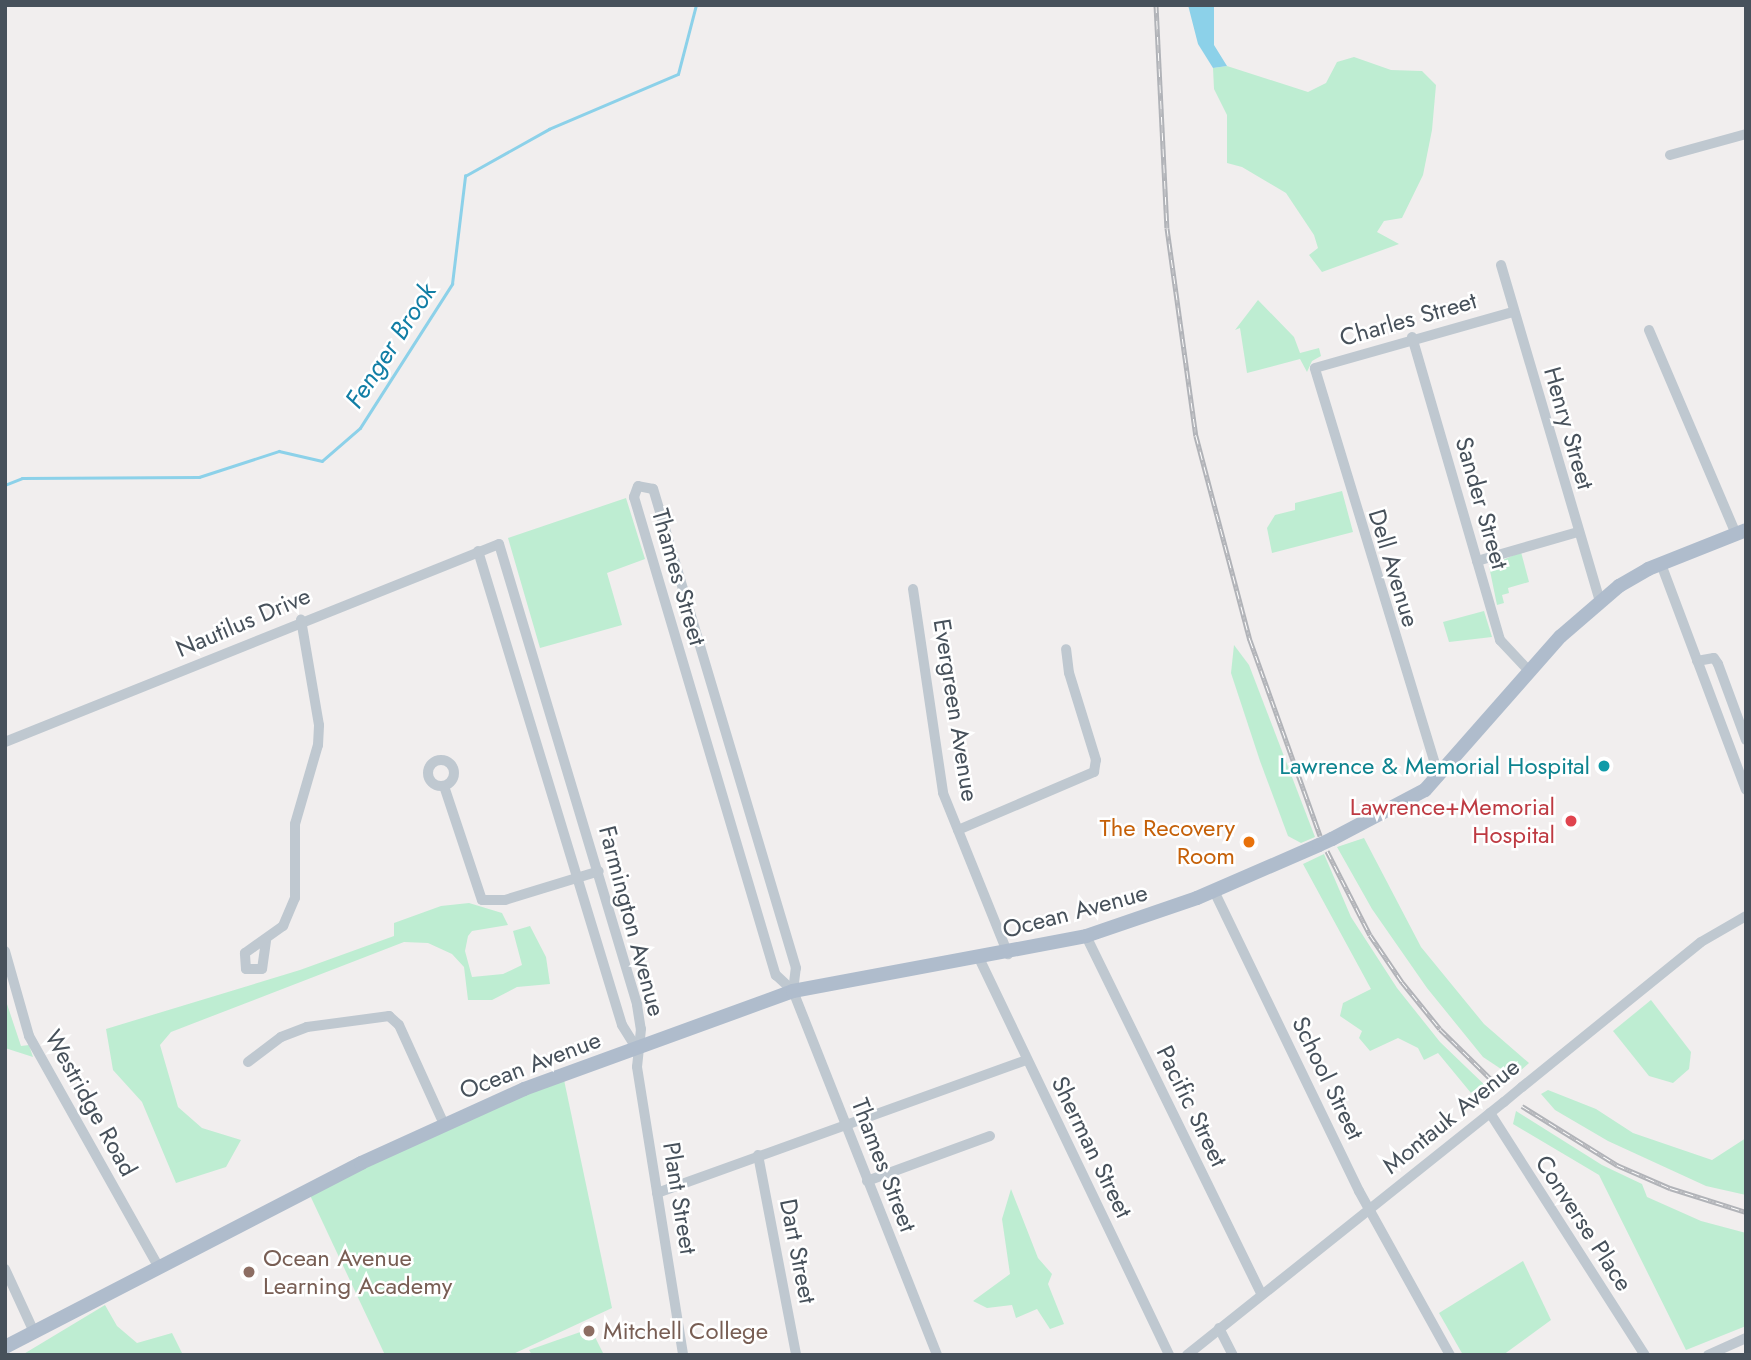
<!DOCTYPE html>
<html>
<head>
<meta charset="utf-8">
<style>
  body { margin:0 }
  #map { position:relative; width:1751px; height:1360px; overflow:hidden; background:#f1eeee; font-family:Jost,sans-serif }
  div>[style] { position:absolute }
  [style*='--x'] { left:calc(var(--x)*1px); top:calc(var(--y)*1px); width:calc(var(--w)*1px); rotate:calc(var(--a)*1deg) }
  .green>* { inset:0; background:#beedd2 }
  .water>* { inset:0; background:#8cd1e9 }
  .stream>* { height:2.5px; margin:-1.25px; padding:0 1.25px; transform-origin:1.25px; border-radius:1.25px; background:#8cd1e9 }
  .minor>* { height:10px; margin:-5px; padding:0 5px; transform-origin:5px; border-radius:5px; background:#bfc8d0 }
  .minor>.ring { margin:-5px; padding:0; box-sizing:content-box; background:none; border:10px solid #bfc8d0; border-radius:50% }
  .major>* { height:14px; margin:-7px; padding:0 7px; transform-origin:7px; border-radius:7px; background:#afbccc }
  .rail>* { height:5px; margin-top:-2.5px; transform-origin:0; background:repeating-linear-gradient(90deg,#fff 0 8px,#b1b3b8 0 16px); box-sizing:border-box; border-block:2px solid #b1b3b8 }
  .minor-bridge>* { height:10px; margin:-5px; padding:0 5px; transform-origin:5px; border-radius:5px; background:#bfc8d0 }
  .major-bridge>* { height:14px; margin:-7px; padding:0 7px; transform-origin:7px; border-radius:7px; background:#afbccc }
  .dots>* { width:19px; height:19px; translate:-50% -50%; box-sizing:border-box; border:4px solid #fff; border-radius:50% }
  span { translate:-50% -50%; white-space:nowrap; text-align:center; line-height:1.15; -webkit-text-stroke:5px #fff; paint-order:stroke }
  .street-label { font-size:24px; color:#47515b }
  .culture-label { font-size:24px; color:#0d838f }
  .right { translate:-100% -50%; text-align:right }
  .health-label { font-size:24px; color:#be3a42 }
  .food-label { font-size:24px; color:#c56008 }
  .education-label { font-size:24px; color:#785e54 }
  .left { translate:0 -50%; text-align:left }
  .water-label { font-size:26px; color:#117ea5; font-style:italic }
  .frame { position:absolute; inset:0; border:7px solid #47515b; pointer-events:none }
</style>
</head>
<body>
<div id="map">
  <div class="green">
    <div style="clip-path:polygon(1354px 57px,1391px 70px,1422px 71px,1436px 85px,1432px 130px,1423px 175px,1402px 218px,1384px 221px,1377px 232px,1399px 244px,1322px 272px,1309px 255px,1318px 248px,1314px 235px,1286px 193px,1242px 167px,1227px 163px,1227px 115px,1214px 89px,1213px 68px,1227px 66px,1308px 92px,1326px 83px,1337px 62px)"></div>
    <div style="clip-path:polygon(1258px 300px,1294px 337px,1300px 353px,1319px 348px,1321px 356px,1312px 361px,1307px 372px,1300px 359px,1247px 373px,1240px 328px,1235px 330px)"></div>
    <div style="clip-path:polygon(1342px 491px,1353px 532px,1272px 553px,1267px 528px,1275px 515px,1295px 510px,1295px 503px)"></div>
    <div style="clip-path:polygon(626px 498px,645px 559px,607px 573px,622px 625px,540px 648px,508px 538px)"></div>
    <div style="clip-path:polygon(1521px 552px,1529px 582px,1508px 588px,1509px 593px,1502px 595px,1504px 603px,1497px 605px,1489px 566px)"></div>
    <div style="clip-path:polygon(1484px 611px,1492px 637px,1449px 642px,1443px 622px)"></div>
    <div style="clip-path:polygon(1234px 645px,1249px 665px,1315px 837px,1301px 843px,1288px 836px,1260px 761px,1231px 673px)"></div>
    <div style="clip-path:polygon(1364px 838px,1421px 947px,1484px 1024px,1529px 1063px,1513px 1077px,1483px 1057px,1427px 988px,1372px 909px,1337px 847px)"></div>
    <div style="clip-path:polygon(1324px 854px,1351px 917px,1397px 988px,1440px 1042px,1492px 1092px,1489px 1095px,1478px 1098px,1471px 1093px,1438px 1053px,1424px 1060px,1418px 1048px,1398px 1038px,1370px 1051px,1359px 1038px,1362px 1031px,1340px 1016px,1343px 1003px,1371px 989px,1303px 864px)"></div>
    <div style="clip-path:polygon(469px 903px,502px 913px,508px 925px,472px 931px,468px 936px,465px 951px,472px 977px,503px 974px,522px 965px,513px 931px,530px 926px,546px 957px,550px 984px,517px 987px,492px 1000px,468px 1000px,464px 967px,452px 954px,428px 943px,404px 942px,171px 1032px,160px 1045px,178px 1107px,202px 1128px,241px 1140px,226px 1167px,176px 1183px,142px 1102px,113px 1070px,106px 1029px,300px 970px,394px 936px,394px 923px,441px 906px)"></div>
    <div style="clip-path:polygon(5px 998px,21px 1046px,29px 1045px,33px 1057px,5px 1048px)"></div>
    <div style="clip-path:polygon(1651px 1000px,1691px 1052px,1689px 1069px,1673px 1083px,1649px 1076px,1613px 1031px)"></div>
    <div style="clip-path:polygon(563px 1075px,612px 1308px,511px 1355px,385px 1355px,308px 1191px)"></div>
    <div style="clip-path:polygon(1548px 1090px,1596px 1109px,1633px 1133px,1712px 1160px,1746px 1138px,1746px 1195px,1706px 1186px,1608px 1141px,1555px 1110px,1541px 1094px)"></div>
    <div style="clip-path:polygon(1516px 1111px,1602px 1165px,1642px 1184px,1647px 1197px,1701px 1221px,1746px 1233px,1746px 1326px,1686px 1350px,1599px 1175px,1513px 1124px)"></div>
    <div style="clip-path:polygon(1011px 1189px,1038px 1258px,1052px 1274px,1048px 1284px,1064px 1324px,1050px 1329px,1037px 1309px,1016px 1318px,1012px 1305px,987px 1308px,973px 1301px,1010px 1274px,1002px 1219px)"></div>
    <div style="clip-path:polygon(1523px 1261px,1551px 1320px,1503px 1355px,1463px 1355px,1439px 1313px)"></div>
    <div style="clip-path:polygon(105px 1305px,117px 1326px,137px 1343px,172px 1333px,183px 1355px,22px 1355px)"></div>
    <div style="clip-path:polygon(586px 1330px,593px 1333px,604px 1355px,532px 1355px,529px 1350px)"></div>
  </div>
  <div class="water">
    <div style="clip-path:polygon(1188px 5px,1214px 5px,1214px 45px,1227px 66px,1213px 68px,1198px 44px)"></div>
  </div>
  <div class="stream">
    <div style="--x:5;--y:485;--w:18;--a:-22"></div>
    <div style="--x:22;--y:478;--w:177;--a:-0.3"></div>
    <div style="--x:199;--y:477;--w:84;--a:-18"></div>
    <div style="--x:279;--y:451;--w:44;--a:13.1"></div>
    <div style="--x:322;--y:461;--w:50;--a:-41"></div>
    <div style="--x:360;--y:428;--w:171;--a:-57.4"></div>
    <div style="--x:452;--y:284;--w:109;--a:-83.1"></div>
    <div style="--x:465;--y:176;--w:96;--a:-29.2"></div>
    <div style="--x:549;--y:129;--w:140;--a:-23.1"></div>
    <div style="--x:678;--y:74;--w:71;--a:-75.4"></div>
  </div>
  <div class="minor">
    <div style="--x:1670;--y:155;--w:79;--a:-15.4"></div>
    <div style="--x:1501;--y:265;--w:350;--a:73.6"></div>
    <div style="--x:1649;--y:330;--w:222;--a:66.9"></div>
    <div style="--x:1412;--y:337;--w:316;--a:73.8"></div>
    <div style="--x:1500;--y:640;--w:42;--a:46.9"></div>
    <div style="--x:478;--y:551;--w:495;--a:73.1"></div>
    <div style="--x:622;--y:1025;--w:28;--a:58"></div>
    <div style="--x:1477;--y:561;--w:105;--a:-16"></div>
    <div style="--x:1661;--y:564;--w:241;--a:69.4"></div>
    <div style="--x:913;--y:589;--w:206;--a:81.6"></div>
    <div style="--x:943;--y:793;--w:174;--a:68"></div>
    <div style="--x:1697;--y:661;--w:17;--a:-10"></div>
    <div style="--x:1714;--y:658;--w:7;--a:56"></div>
    <div style="--x:1718;--y:664;--w:81;--a:69.8"></div>
    <div style="--x:5;--y:742;--w:532;--a:-21.84"></div>
    <div style="--x:499;--y:544;--w:481;--a:73.3"></div>
    <div style="--x:637;--y:1005;--w:24;--a:81"></div>
    <div style="--x:641;--y:1029;--w:38;--a:96"></div>
    <div style="--x:637;--y:1067;--w:292;--a:80.9"></div>
    <div class="ring" style="left:428px;top:760px;width:16px;height:16px"></div>
    <div style="--x:1439;--y:777;--w:427;--a:-106.9"></div>
    <div style="--x:1315;--y:368;--w:206;--a:-15.8"></div>
    <div style="--x:444;--y:786;--w:120;--a:71.6"></div>
    <div style="--x:482;--y:900;--w:23;--a:0"></div>
    <div style="--x:505;--y:900;--w:98;--a:-17.1"></div>
    <div style="--x:958;--y:830;--w:148;--a:-23.1"></div>
    <div style="--x:1094;--y:772;--w:12;--a:-81"></div>
    <div style="--x:1096;--y:760;--w:91;--a:-107.2"></div>
    <div style="--x:1069;--y:673;--w:24;--a:-97"></div>
    <div style="--x:1214;--y:891;--w:333;--a:64.2"></div>
    <div style="--x:1359;--y:1191;--w:188;--a:61"></div>
    <div style="--x:1086;--y:936;--w:398;--a:63.9"></div>
    <div style="--x:266;--y:941;--w:28;--a:98"></div>
    <div style="--x:262;--y:969;--w:16;--a:180"></div>
    <div style="--x:246;--y:969;--w:16;--a:-94"></div>
    <div style="--x:245;--y:953;--w:47;--a:-35.4"></div>
    <div style="--x:283;--y:926;--w:30;--a:-67"></div>
    <div style="--x:295;--y:898;--w:74;--a:-90"></div>
    <div style="--x:295;--y:824;--w:82;--a:-73.8"></div>
    <div style="--x:318;--y:745;--w:20;--a:-87"></div>
    <div style="--x:319;--y:725;--w:107;--a:-99.7"></div>
    <div style="--x:5;--y:951;--w:88;--a:74.2"></div>
    <div style="--x:29;--y:1036;--w:266;--a:60.7"></div>
    <div style="--x:979;--y:958;--w:440;--a:64.4"></div>
    <div style="--x:793;--y:991;--w:23;--a:-83"></div>
    <div style="--x:796;--y:968;--w:500;--a:-106.6"></div>
    <div style="--x:653;--y:489;--w:15;--a:-169"></div>
    <div style="--x:638;--y:486;--w:12;--a:110"></div>
    <div style="--x:634;--y:497;--w:499;--a:73.5"></div>
    <div style="--x:776;--y:975;--w:23;--a:43"></div>
    <div style="--x:793;--y:991;--w:391;--a:68.4"></div>
    <div style="--x:248;--y:1062;--w:41;--a:-37.1"></div>
    <div style="--x:281;--y:1037;--w:28;--a:-21"></div>
    <div style="--x:307;--y:1027;--w:83;--a:-7.6"></div>
    <div style="--x:389;--y:1016;--w:13;--a:42"></div>
    <div style="--x:399;--y:1025;--w:109;--a:65.6"></div>
    <div style="--x:1522;--y:1087;--w:230;--a:-39"></div>
    <div style="--x:1701;--y:942;--w:52;--a:-30"></div>
    <div style="--x:1490;--y:1113;--w:287;--a:57.4"></div>
    <div style="--x:758;--y:1155;--w:204;--a:79.2"></div>
    <div style="--x:867;--y:1181;--w:131;--a:-20.1"></div>
    <div style="--x:657;--y:1193;--w:393;--a:-19.8"></div>
    <div style="--x:5;--y:1269;--w:69;--a:65.3"></div>
    <div style="--x:1219;--y:1328;--w:30;--a:63"></div>
    <div style="--x:1187;--y:1355;--w:406;--a:-38.6"></div>
    <div style="--x:1708;--y:1355;--w:42;--a:-24.1"></div>
  </div>
  <div class="major">
    <div style="--x:1332;--y:839;--w:105;--a:-27.8"></div>
    <div style="--x:1425;--y:790;--w:205;--a:-48.6"></div>
    <div style="--x:1561;--y:636;--w:77;--a:-40.8"></div>
    <div style="--x:1619;--y:586;--w:34;--a:-30"></div>
    <div style="--x:1648;--y:569;--w:105;--a:-21.7"></div>
    <div style="--x:5;--y:1347;--w:401;--a:-27.3"></div>
    <div style="--x:361;--y:1163;--w:179;--a:-24.4"></div>
    <div style="--x:524;--y:1089;--w:286;--a:-20"></div>
    <div style="--x:793;--y:991;--w:298;--a:-10.6"></div>
    <div style="--x:1086;--y:936;--w:117;--a:-18.9"></div>
    <div style="--x:1197;--y:898;--w:133;--a:-23.5"></div>
  </div>
  <div class="rail">
    <div style="--x:1156;--y:5;--w:223;--a:87.2"></div>
    <div style="--x:1167;--y:228;--w:210;--a:82.1"></div>
    <div style="--x:1196;--y:436;--w:211;--a:75.2"></div>
    <div style="--x:1250;--y:640;--w:208;--a:70.3"></div>
    <div style="--x:1327;--y:851;--w:94;--a:62.9"></div>
    <div style="--x:1370;--y:935;--w:57;--a:55.8"></div>
    <div style="--x:1402;--y:982;--w:60;--a:51"></div>
    <div style="--x:1440;--y:1029;--w:83;--a:44.5"></div>
    <div style="--x:1522;--y:1106;--w:112;--a:31.8"></div>
    <div style="--x:1617;--y:1165;--w:58;--a:23.5"></div>
    <div style="--x:1670;--y:1188;--w:80;--a:17.5"></div>
  </div>
  <div class="minor-bridge">
    <div style="--x:1504;--y:1102;--w:23;--a:-40"></div>
  </div>
  <div class="major-bridge">
    <div style="--x:1319;--y:845;--w:14;--a:-25"></div>
  </div>
  <div class="dots">
    <div style="left:1604px;top:766px;background:#0f9aa8"></div>
    <div style="left:1571px;top:821px;background:#e0444e"></div>
    <div style="left:1249px;top:842px;background:#e8710a"></div>
    <div style="left:249px;top:1272px;background:#8d6e63"></div>
    <div style="left:589px;top:1331px;background:#8d6e63"></div>
  </div>
  <div class="street-label">
    <span style="left:1408px;top:319px;rotate:-16deg">Charles Street</span>
    <span style="left:1569px;top:428px;rotate:74deg">Henry Street</span>
    <span style="left:1482px;top:503px;rotate:74deg">Sander Street</span>
    <span style="left:1394px;top:568px;rotate:73deg">Dell Avenue</span>
    <span style="left:679px;top:577px;rotate:74deg">Thames Street</span>
    <span style="left:243px;top:622px;rotate:-23deg">Nautilus Drive</span>
    <span style="left:956px;top:710px;rotate:81deg">Evergreen Avenue</span>
    <span style="left:1075px;top:911px;rotate:-15deg">Ocean Avenue</span>
    <span style="left:632px;top:921px;rotate:75deg">Farmington Avenue</span>
    <span style="left:530px;top:1065px;rotate:-21deg">Ocean Avenue</span>
    <span style="left:1328px;top:1078px;rotate:64deg">School Street</span>
    <span style="left:91px;top:1103px;rotate:61deg">Westridge Road</span>
    <span style="left:1192px;top:1106px;rotate:64deg">Pacific Street</span>
    <span style="left:1451px;top:1116px;rotate:-39deg">Montauk Avenue</span>
    <span style="left:1092px;top:1147px;rotate:64deg">Sherman Street</span>
    <span style="left:884px;top:1165px;rotate:69deg">Thames Street</span>
    <span style="left:680px;top:1198px;rotate:81deg">Plant Street</span>
    <span style="left:1584px;top:1223px;rotate:57deg">Converse Place</span>
    <span style="left:798px;top:1251px;rotate:79deg">Dart Street</span>
  </div>
  <div class="culture-label">
    <span class="right" style="left:1590px;top:766px">Lawrence &amp; Memorial Hospital</span>
  </div>
  <div class="health-label">
    <span class="right" style="left:1555px;top:821px">Lawrence+Memorial<br>Hospital</span>
  </div>
  <div class="food-label">
    <span class="right" style="left:1235px;top:842px">The Recovery<br>Room</span>
  </div>
  <div class="education-label">
    <span class="left" style="left:263px;top:1272px">Ocean Avenue<br>Learning Academy</span>
    <span class="left" style="left:603px;top:1331px">Mitchell College</span>
  </div>
  <div class="water-label">
    <span style="left:391px;top:346px;rotate:-57deg">Fenger Brook</span>
  </div>
  <div class="frame"></div>
</div>
</body>
</html>
